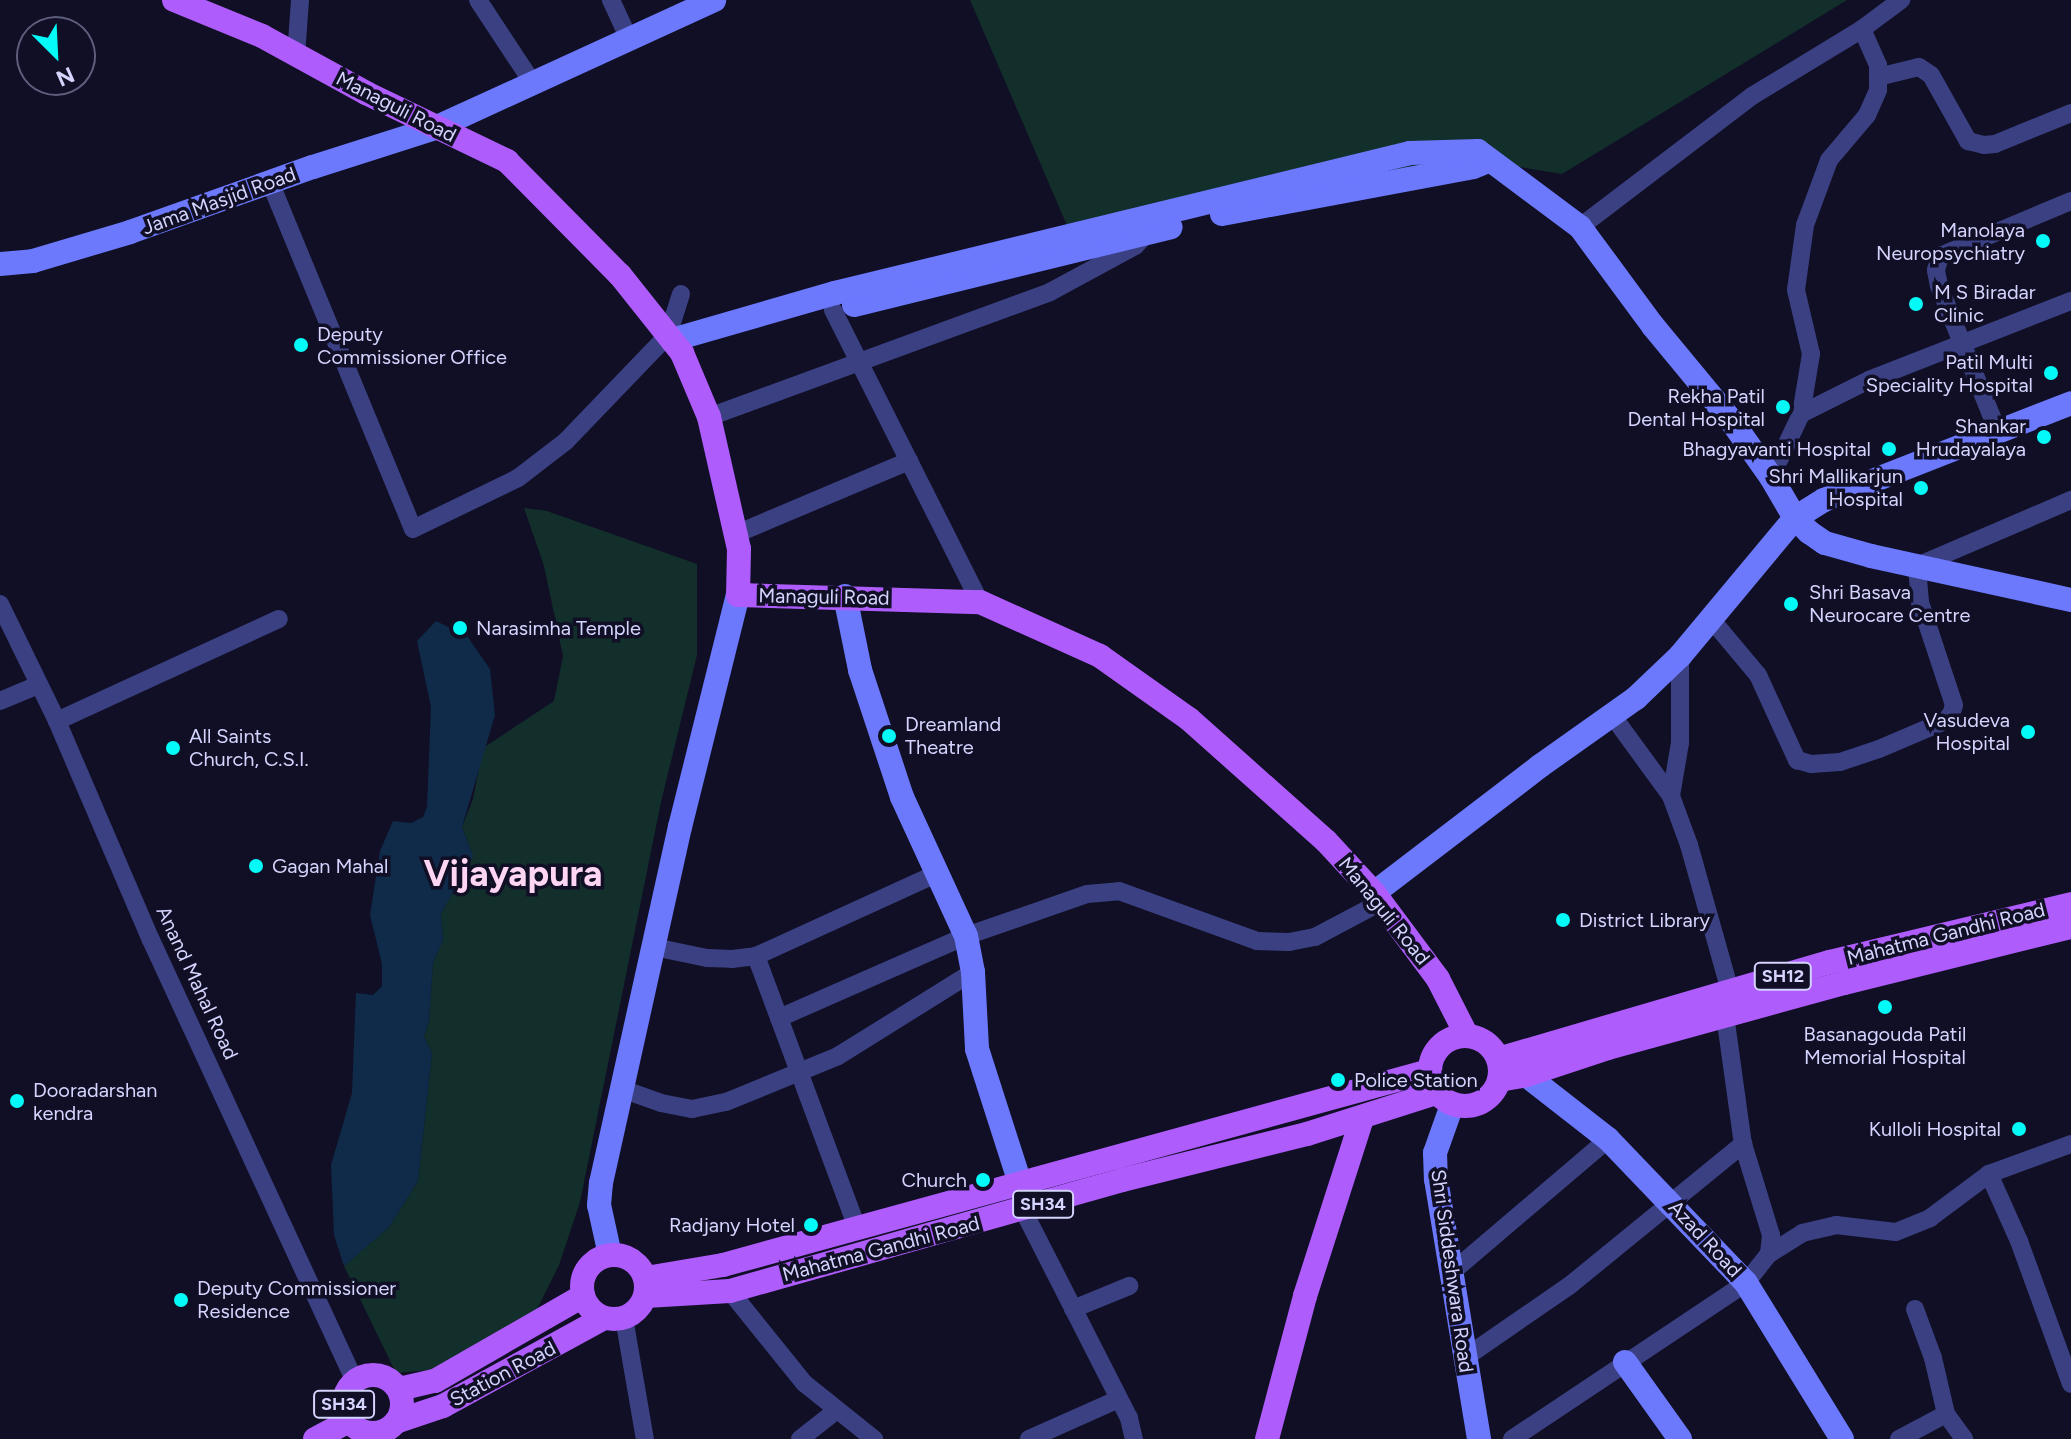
<!DOCTYPE html>
<html>
<head>
<meta charset="utf-8">
<style>
  body { margin:0 }
  #map { position:relative; width:2071px; height:1439px; overflow:hidden; background:#100f25; font-family:Figtree,sans-serif }
  div>[style] { position:absolute }
  [style*='--x'] { left:calc(var(--x)*1px); top:calc(var(--y)*1px); width:calc(var(--w)*1px); rotate:calc(var(--a)*1deg) }
  .green>* { inset:0; background:#122f2b }
  .water>* { inset:0; background:#0f2b49 }
  .street>* { height:18px; margin:-9px; padding:0 9px; transform-origin:9px; border-radius:9px; background:#3b4083 }
  .secondary>* { height:24px; margin:-12px; padding:0 12px; transform-origin:12px; border-radius:12px; background:#6c79fd }
  .primary>* { height:24px; margin:-12px; padding:0 12px; transform-origin:12px; border-radius:12px; background:#af5cfd }
  .primary>.ring { margin:-12px; padding:0; box-sizing:content-box; background:none; border:24px solid #af5cfd; border-radius:50% }
  .dots>* { width:22px; height:22px; translate:-50% -50%; box-sizing:border-box; border:4px solid #100f25; border-radius:50% }
  span { translate:-50% -50%; white-space:nowrap; text-align:center; line-height:1.15; -webkit-text-stroke:7px #100f25; paint-order:stroke }
  .shield-label span { padding:2px 6px; background:#100f25; border:2px solid; border-radius:6px; -webkit-text-stroke-width:0 }
  .shield-label { font-size:18px; color:#d4d4fe; font-weight:700 }
  .street-label { font-size:20px; color:#d4d4fe }
  .poi-label { font-size:20px; color:#d4d4fe }
  .right { translate:-100% -50%; text-align:right }
  .left { translate:0 -50%; text-align:left }
  .town-label { font-size:36px; color:#fed6f4; font-weight:700 }
  .north { position:absolute; left:16px; top:16px; width:80px; height:80px; box-sizing:border-box; background:#100f25; border:2px solid #5e5e7c; border-radius:50%; rotate:156deg; font-size:22px; font-weight:700; line-height:32px; text-align:center; color:#d4d4fe }
  .north::after { content:''; display:block; margin:auto; width:28px; height:36px; background:#04faf7; clip-path:polygon(50% 0,100% 100%,50% 72%,0 100%) }
</style>
</head>
<body>
<div id="map">
  <div class="green">
    <div style="clip-path:polygon(970px 0,1847px 0,1562px 174px,1464px 158px,1069px 230px)"></div>
    <div style="clip-path:polygon(524px 508px,547px 511px,697px 564px,697px 655px,661px 802px,580px 1202px,559px 1265px,532px 1319px,431px 1370px,396px 1373px,344px 1266px,389px 1227px,418px 1181px,432px 1053px,424px 1037px,429px 1021px,433px 963px,443px 940px,441px 914px,473px 856px,462px 827px,473px 799px,483px 748px,554px 701px,563px 656px,544px 566px)"></div>
  </div>
  <div class="water">
    <div style="clip-path:polygon(436px 621px,467px 636px,490px 669px,495px 715px,462px 827px,473px 856px,441px 914px,443px 940px,433px 963px,429px 1021px,424px 1037px,432px 1053px,418px 1181px,389px 1227px,344px 1266px,334px 1235px,331px 1165px,352px 1093px,356px 993px,373px 995px,382px 986px,382px 964px,370px 915px,380px 851px,393px 821px,411px 823px,423px 817px,427px 807px,431px 707px,417px 641px)"></div>
  </div>
  <div class="street">
    <div style="--x:478;--y:0;--w:102;--a:56.6"></div>
    <div style="--x:611;--y:0;--w:43;--a:65.2"></div>
    <div style="--x:296;--y:56;--w:56;--a:-85.9"></div>
    <div style="--x:1878;--y:77;--w:42;--a:-13.7"></div>
    <div style="--x:1919;--y:67;--w:14;--a:34"></div>
    <div style="--x:1931;--y:75;--w:76;--a:60.7"></div>
    <div style="--x:1968;--y:141;--w:16;--a:14"></div>
    <div style="--x:1984;--y:145;--w:11;--a:-5"></div>
    <div style="--x:1995;--y:144;--w:82;--a:-22.2"></div>
    <div style="--x:270;--y:182;--w:375;--a:67.6"></div>
    <div style="--x:413;--y:529;--w:117;--a:-25.9"></div>
    <div style="--x:518;--y:478;--w:61;--a:-37.6"></div>
    <div style="--x:566;--y:441;--w:147;--a:-46.1"></div>
    <div style="--x:668;--y:335;--w:43;--a:-72.4"></div>
    <div style="--x:1580;--y:227;--w:216;--a:-37.3"></div>
    <div style="--x:1752;--y:96;--w:129;--a:-31.3"></div>
    <div style="--x:1862;--y:29;--w:49;--a:-36.6"></div>
    <div style="--x:833;--y:310;--w:327;--a:63.3"></div>
    <div style="--x:1801;--y:414;--w:76;--a:-26.6"></div>
    <div style="--x:1869;--y:380;--w:217;--a:-21.4"></div>
    <div style="--x:709;--y:417;--w:363;--a:-20.1"></div>
    <div style="--x:1050;--y:292;--w:97;--a:-28.4"></div>
    <div style="--x:1135;--y:246;--w:16;--a:-45"></div>
    <div style="--x:1998;--y:432;--w:157;--a:-112"></div>
    <div style="--x:1939;--y:286;--w:16;--a:-101"></div>
    <div style="--x:1936;--y:270;--w:15;--a:-74"></div>
    <div style="--x:1940;--y:256;--w:142;--a:-22.8"></div>
    <div style="--x:1771;--y:477;--w:70;--a:-64.5"></div>
    <div style="--x:1801;--y:414;--w:61;--a:-80.5"></div>
    <div style="--x:1811;--y:354;--w:66;--a:-103.2"></div>
    <div style="--x:1796;--y:290;--w:66;--a:-82.1"></div>
    <div style="--x:1805;--y:225;--w:69;--a:-69.7"></div>
    <div style="--x:1829;--y:160;--w:59;--a:-49.8"></div>
    <div style="--x:1867;--y:115;--w:27;--a:-66"></div>
    <div style="--x:1878;--y:90;--w:25;--a:-90"></div>
    <div style="--x:1878;--y:65;--w:39;--a:-114"></div>
    <div style="--x:736;--y:534;--w:188;--a:-22.9"></div>
    <div style="--x:0;--y:604;--w:130;--a:64"></div>
    <div style="--x:57;--y:721;--w:238;--a:66.8"></div>
    <div style="--x:151;--y:940;--w:486;--a:65.2"></div>
    <div style="--x:1711;--y:619;--w:73;--a:50"></div>
    <div style="--x:1758;--y:675;--w:94;--a:65.4"></div>
    <div style="--x:1797;--y:760;--w:15;--a:16"></div>
    <div style="--x:1811;--y:764;--w:29;--a:-4"></div>
    <div style="--x:1840;--y:762;--w:41;--a:-18.4"></div>
    <div style="--x:1879;--y:749;--w:66;--a:-23.1"></div>
    <div style="--x:1940;--y:723;--w:14;--a:-36"></div>
    <div style="--x:1951;--y:715;--w:10;--a:-73"></div>
    <div style="--x:1954;--y:705;--w:108;--a:-108.3"></div>
    <div style="--x:1920;--y:602;--w:36;--a:-95"></div>
    <div style="--x:1917;--y:566;--w:168;--a:-23.2"></div>
    <div style="--x:0;--y:701;--w:41;--a:-22.8"></div>
    <div style="--x:1612;--y:715;--w:100;--a:53.9"></div>
    <div style="--x:1671;--y:796;--w:52;--a:69.8"></div>
    <div style="--x:1689;--y:845;--w:152;--a:74.3"></div>
    <div style="--x:57;--y:721;--w:244;--a:-24.7"></div>
    <div style="--x:1671;--y:796;--w:54;--a:-80.4"></div>
    <div style="--x:1680;--y:743;--w:87;--a:-90"></div>
    <div style="--x:654;--y:947;--w:54;--a:11.7"></div>
    <div style="--x:707;--y:958;--w:25;--a:2"></div>
    <div style="--x:732;--y:959;--w:24;--a:-7"></div>
    <div style="--x:756;--y:956;--w:200;--a:-24.5"></div>
    <div style="--x:756;--y:956;--w:290;--a:69.6"></div>
    <div style="--x:1725;--y:1015;--w:130;--a:82.1"></div>
    <div style="--x:1743;--y:1144;--w:95;--a:72.9"></div>
    <div style="--x:1771;--y:1235;--w:19;--a:96"></div>
    <div style="--x:779;--y:1018;--w:204;--a:-23.7"></div>
    <div style="--x:966;--y:936;--w:128;--a:-19.1"></div>
    <div style="--x:1087;--y:894;--w:32;--a:-5"></div>
    <div style="--x:1119;--y:891;--w:147;--a:19.9"></div>
    <div style="--x:1257;--y:941;--w:32;--a:2"></div>
    <div style="--x:1289;--y:942;--w:26;--a:-11"></div>
    <div style="--x:1315;--y:937;--w:75;--a:-27.9"></div>
    <div style="--x:622;--y:1089;--w:41;--a:19.7"></div>
    <div style="--x:661;--y:1103;--w:32;--a:11"></div>
    <div style="--x:692;--y:1109;--w:35;--a:-12"></div>
    <div style="--x:726;--y:1102;--w:121;--a:-22.3"></div>
    <div style="--x:838;--y:1056;--w:159;--a:-31.9"></div>
    <div style="--x:1989;--y:1174;--w:73;--a:65.9"></div>
    <div style="--x:2019;--y:1241;--w:152;--a:70"></div>
    <div style="--x:1023;--y:1210;--w:233;--a:63"></div>
    <div style="--x:1129;--y:1418;--w:22;--a:77"></div>
    <div style="--x:1452;--y:1272;--w:205;--a:-40.4"></div>
    <div style="--x:730;--y:1291;--w:118;--a:51.2"></div>
    <div style="--x:804;--y:1383;--w:90;--a:38.7"></div>
    <div style="--x:1073;--y:1309;--w:61;--a:-22.3"></div>
    <div style="--x:1915;--y:1309;--w:52;--a:69.8"></div>
    <div style="--x:1933;--y:1358;--w:57;--a:76.9"></div>
    <div style="--x:1946;--y:1414;--w:31;--a:54"></div>
    <div style="--x:624;--y:1318;--w:123;--a:80.2"></div>
    <div style="--x:1463;--y:1359;--w:129;--a:-34.6"></div>
    <div style="--x:1569;--y:1286;--w:225;--a:-39.2"></div>
    <div style="--x:800;--y:1439;--w:47;--a:-38.1"></div>
    <div style="--x:1029;--y:1439;--w:98;--a:-24"></div>
    <div style="--x:1512;--y:1439;--w:281;--a:-33.7"></div>
    <div style="--x:1746;--y:1283;--w:37;--a:-52"></div>
    <div style="--x:1769;--y:1254;--w:39;--a:-32"></div>
    <div style="--x:1802;--y:1233;--w:35;--a:-13"></div>
    <div style="--x:1836;--y:1225;--w:60;--a:6.7"></div>
    <div style="--x:1896;--y:1232;--w:37;--a:-22"></div>
    <div style="--x:1930;--y:1218;--w:74;--a:-36.7"></div>
    <div style="--x:1989;--y:1174;--w:87;--a:-20.1"></div>
    <div style="--x:1899;--y:1439;--w:53;--a:-28"></div>
  </div>
  <div class="secondary">
    <div style="--x:1222;--y:214;--w:255;--a:-10.6"></div>
    <div style="--x:1473;--y:167;--w:18;--a:-22"></div>
    <div style="--x:0;--y:264;--w:33;--a:-5"></div>
    <div style="--x:33;--y:261;--w:101;--a:-16.6"></div>
    <div style="--x:130;--y:232;--w:194;--a:-19.6"></div>
    <div style="--x:313;--y:167;--w:128;--a:-17.7"></div>
    <div style="--x:435;--y:128;--w:307;--a:-24.6"></div>
    <div style="--x:854;--y:305;--w:326;--a:-13.8"></div>
    <div style="--x:672;--y:340;--w:170;--a:-16.1"></div>
    <div style="--x:835;--y:293;--w:592;--a:-13.68"></div>
    <div style="--x:1410;--y:153;--w:68;--a:-1.7"></div>
    <div style="--x:1478;--y:151;--w:127;--a:36.7"></div>
    <div style="--x:1580;--y:227;--w:123;--a:53.6"></div>
    <div style="--x:1653;--y:326;--w:121;--a:50.4"></div>
    <div style="--x:1730;--y:419;--w:71;--a:54.7"></div>
    <div style="--x:1771;--y:477;--w:48;--a:59.7"></div>
    <div style="--x:1795;--y:518;--w:20;--a:45"></div>
    <div style="--x:1809;--y:532;--w:19;--a:35"></div>
    <div style="--x:1825;--y:543;--w:48;--a:15.8"></div>
    <div style="--x:1871;--y:556;--w:205;--a:12.4"></div>
    <div style="--x:845;--y:596;--w:76;--a:78.5"></div>
    <div style="--x:860;--y:670;--w:134;--a:71.7"></div>
    <div style="--x:902;--y:797;--w:153;--a:65.3"></div>
    <div style="--x:966;--y:936;--w:37;--a:79"></div>
    <div style="--x:973;--y:972;--w:77;--a:87"></div>
    <div style="--x:977;--y:1049;--w:141;--a:72.2"></div>
    <div style="--x:1374;--y:893;--w:209;--a:-37.4"></div>
    <div style="--x:1540;--y:766;--w:118;--a:-35.3"></div>
    <div style="--x:1636;--y:698;--w:61;--a:-43.7"></div>
    <div style="--x:1680;--y:656;--w:180;--a:-50.2"></div>
    <div style="--x:1795;--y:518;--w:34;--a:-32"></div>
    <div style="--x:1824;--y:500;--w:265;--a:-21.4"></div>
    <div style="--x:1526;--y:1075;--w:104;--a:38"></div>
    <div style="--x:1608;--y:1139;--w:199;--a:46.2"></div>
    <div style="--x:1746;--y:1283;--w:183;--a:58.4"></div>
    <div style="--x:1452;--y:1105;--w:51;--a:109.5"></div>
    <div style="--x:1435;--y:1153;--w:26;--a:88"></div>
    <div style="--x:1436;--y:1179;--w:264;--a:80.6"></div>
    <div style="--x:610;--y:1255;--w:51;--a:-102.4"></div>
    <div style="--x:599;--y:1205;--w:22;--a:-85"></div>
    <div style="--x:601;--y:1183;--w:365;--a:-77.5"></div>
    <div style="--x:680;--y:827;--w:239;--a:-76"></div>
    <div style="--x:1625;--y:1362;--w:95;--a:54.5"></div>
  </div>
  <div class="primary">
    <div style="--x:174;--y:0;--w:95;--a:22.2"></div>
    <div style="--x:262;--y:36;--w:119;--a:28.7"></div>
    <div style="--x:366;--y:93;--w:157;--a:25.7"></div>
    <div style="--x:507;--y:161;--w:161;--a:45.3"></div>
    <div style="--x:620;--y:275;--w:100;--a:51.5"></div>
    <div style="--x:682;--y:353;--w:69;--a:67.1"></div>
    <div style="--x:709;--y:417;--w:135;--a:77.2"></div>
    <div style="--x:739;--y:549;--w:46;--a:91.2"></div>
    <div style="--x:738;--y:595;--w:242;--a:1.7"></div>
    <div style="--x:980;--y:602;--w:132;--a:24.2"></div>
    <div style="--x:1100;--y:656;--w:109;--a:35.3"></div>
    <div style="--x:1189;--y:719;--w:183;--a:41.7"></div>
    <div style="--x:1326;--y:841;--w:71;--a:47.3"></div>
    <div style="--x:1374;--y:893;--w:107;--a:53.3"></div>
    <div style="--x:1438;--y:979;--w:64;--a:63"></div>
    <div class="ring" style="left:1430px;top:1036px;width:46px;height:46px"></div>
    <div style="--x:1498;--y:1059;--w:346;--a:-16.3"></div>
    <div style="--x:1830;--y:962;--w:248;--a:-13.5"></div>
    <div style="--x:1499;--y:1080;--w:27;--a:-10"></div>
    <div style="--x:1526;--y:1075;--w:86;--a:-18.2"></div>
    <div style="--x:1608;--y:1048;--w:245;--a:-15.4"></div>
    <div style="--x:1844;--y:983;--w:234;--a:-13.9"></div>
    <div class="ring" style="left:582px;top:1255px;width:40px;height:40px"></div>
    <div style="--x:646;--y:1278;--w:78;--a:-9.6"></div>
    <div style="--x:723;--y:1265;--w:732;--a:-15.36"></div>
    <div style="--x:646;--y:1296;--w:84;--a:-3.4"></div>
    <div style="--x:730;--y:1291;--w:407;--a:-15.8"></div>
    <div style="--x:1122;--y:1180;--w:191;--a:-14"></div>
    <div style="--x:1307;--y:1134;--w:135;--a:-17.6"></div>
    <div class="ring" style="left:344px;top:1375px;width:34px;height:34px"></div>
    <div style="--x:399;--y:1389;--w:37;--a:-13"></div>
    <div style="--x:435;--y:1381;--w:171;--a:-29.9"></div>
    <div style="--x:398;--y:1421;--w:47;--a:-18.4"></div>
    <div style="--x:443;--y:1406;--w:183;--a:-28.7"></div>
    <div style="--x:315;--y:1439;--w:38;--a:-28"></div>
    <div style="--x:1267;--y:1439;--w:148;--a:-75.1"></div>
    <div style="--x:1305;--y:1296;--w:187;--a:-72.2"></div>
  </div>
  <div class="dots">
    <div style="left:2043px;top:241px;background:#04faf7"></div>
    <div style="left:1916px;top:304px;background:#04faf7"></div>
    <div style="left:301px;top:345px;background:#04faf7"></div>
    <div style="left:2051px;top:373px;background:#04faf7"></div>
    <div style="left:1783px;top:407px;background:#04faf7"></div>
    <div style="left:2044px;top:437px;background:#04faf7"></div>
    <div style="left:1889px;top:449px;background:#04faf7"></div>
    <div style="left:1921px;top:488px;background:#04faf7"></div>
    <div style="left:1791px;top:604px;background:#04faf7"></div>
    <div style="left:460px;top:628px;background:#04faf7"></div>
    <div style="left:2028px;top:732px;background:#04faf7"></div>
    <div style="left:889px;top:736px;background:#04faf7"></div>
    <div style="left:173px;top:748px;background:#04faf7"></div>
    <div style="left:256px;top:866px;background:#04faf7"></div>
    <div style="left:1563px;top:920px;background:#04faf7"></div>
    <div style="left:1885px;top:1007px;background:#04faf7"></div>
    <div style="left:1338px;top:1080px;background:#04faf7"></div>
    <div style="left:17px;top:1101px;background:#04faf7"></div>
    <div style="left:2019px;top:1129px;background:#04faf7"></div>
    <div style="left:983px;top:1180px;background:#04faf7"></div>
    <div style="left:811px;top:1225px;background:#04faf7"></div>
    <div style="left:181px;top:1300px;background:#04faf7"></div>
  </div>
  <div class="shield-label">
    <span style="left:1783px;top:976px">SH12</span>
    <span style="left:1043px;top:1204px">SH34</span>
    <span style="left:344px;top:1404px">SH34</span>
  </div>
  <div class="street-label">
    <span style="left:396px;top:107px;rotate:27deg">Managuli Road</span>
    <span style="left:219px;top:201px;rotate:-20deg">Jama Masjid Road</span>
    <span style="left:824px;top:597px;rotate:1deg">Managuli Road</span>
    <span style="left:1384px;top:911px;rotate:51deg">Managuli Road</span>
    <span style="left:1946px;top:934px;rotate:-14deg">Mahatma Gandhi Road</span>
    <span style="left:197px;top:983px;rotate:65deg">Anand Mahal Road</span>
    <span style="left:1705px;top:1239px;rotate:47deg">Azad Road</span>
    <span style="left:881px;top:1249px;rotate:-15deg">Mahatma Gandhi Road</span>
    <span style="left:1452px;top:1271px;rotate:82deg">Shri Siddeshwara Road</span>
    <span style="left:503px;top:1374px;rotate:-28deg">Station Road</span>
  </div>
  <div class="poi-label">
    <span class="right" style="left:2025px;top:242px">Manolaya<br>Neuropsychiatry</span>
    <span class="left" style="left:1934px;top:304px">M S Biradar<br>Clinic</span>
    <span class="left" style="left:317px;top:346px">Deputy<br>Commissioner Office</span>
    <span class="right" style="left:2033px;top:374px">Patil Multi<br>Speciality Hospital</span>
    <span class="right" style="left:1765px;top:408px">Rekha Patil<br>Dental Hospital</span>
    <span class="right" style="left:2026px;top:438px">Shankar<br>Hrudayalaya</span>
    <span class="right" style="left:1871px;top:449px">Bhagyavanti Hospital</span>
    <span class="right" style="left:1903px;top:488px">Shri Mallikarjun<br>Hospital</span>
    <span class="left" style="left:1809px;top:604px">Shri Basava<br>Neurocare Centre</span>
    <span class="left" style="left:476px;top:628px">Narasimha Temple</span>
    <span class="right" style="left:2010px;top:732px">Vasudeva<br>Hospital</span>
    <span class="left" style="left:905px;top:736px">Dreamland<br>Theatre</span>
    <span class="left" style="left:189px;top:748px">All Saints<br>Church, C.S.I.</span>
    <span class="left" style="left:272px;top:866px">Gagan Mahal</span>
    <span class="left" style="left:1579px;top:920px">District Library</span>
    <span style="left:1885px;top:1046px">Basanagouda Patil<br>Memorial Hospital</span>
    <span class="left" style="left:1354px;top:1080px">Police Station</span>
    <span class="left" style="left:33px;top:1102px">Dooradarshan<br>kendra</span>
    <span class="right" style="left:2001px;top:1129px">Kulloli Hospital</span>
    <span class="right" style="left:967px;top:1180px">Church</span>
    <span class="right" style="left:795px;top:1225px">Radjany Hotel</span>
    <span class="left" style="left:197px;top:1300px">Deputy Commissioner<br>Residence</span>
  </div>
  <div class="town-label">
    <span style="left:513px;top:874px">Vijayapura</span>
  </div>
  <div class="north">N</div>
</div>
</body>
</html>
